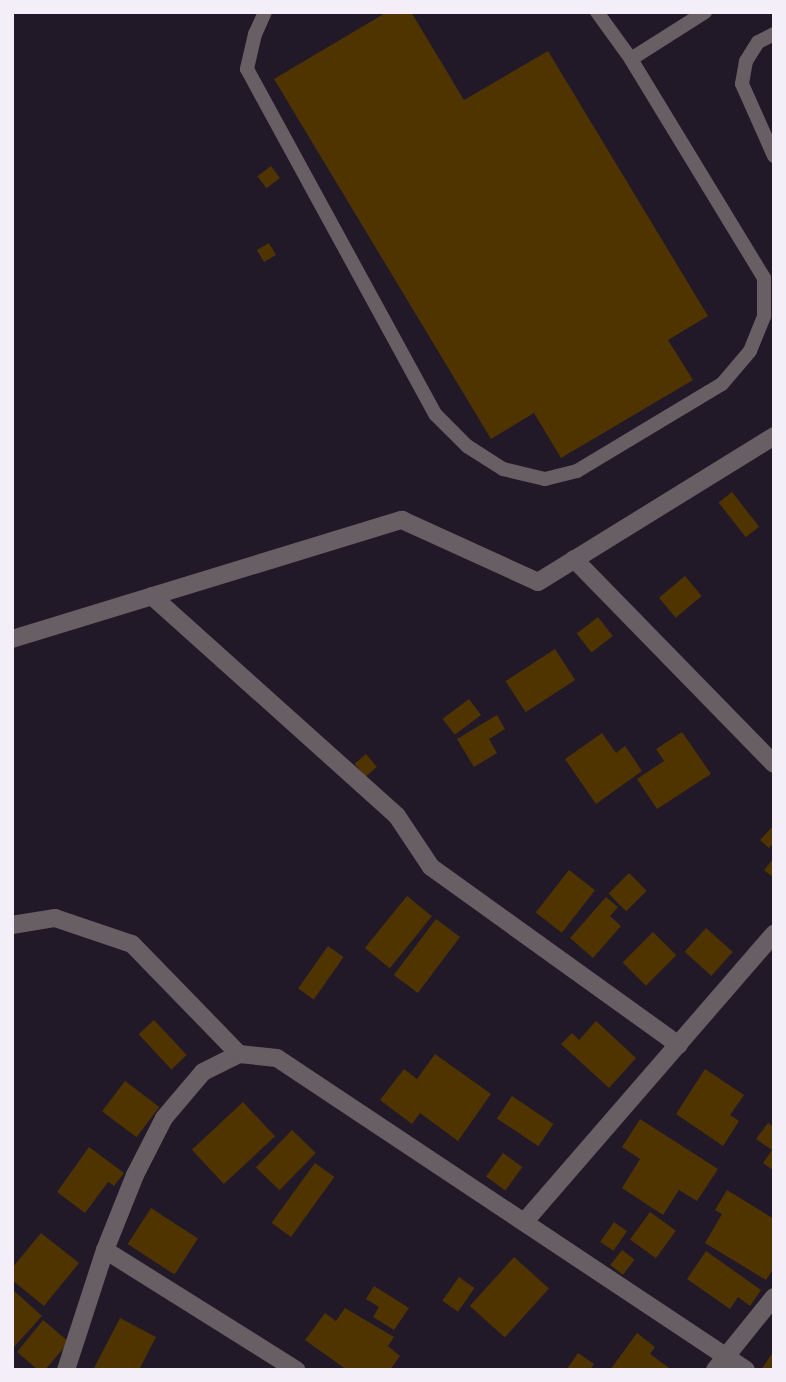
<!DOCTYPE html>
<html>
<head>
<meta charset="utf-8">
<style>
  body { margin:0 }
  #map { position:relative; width:786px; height:1382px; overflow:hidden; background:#211928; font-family:"Sofia Sans Condensed",sans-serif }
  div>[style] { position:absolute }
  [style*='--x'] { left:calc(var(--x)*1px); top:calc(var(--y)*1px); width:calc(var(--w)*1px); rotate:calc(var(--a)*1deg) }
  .building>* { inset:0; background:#4f3400; transform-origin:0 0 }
  .lane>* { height:14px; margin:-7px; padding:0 7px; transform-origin:7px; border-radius:7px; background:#685f65 }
  .street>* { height:18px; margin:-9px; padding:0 9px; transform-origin:9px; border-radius:9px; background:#685f65 }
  span { translate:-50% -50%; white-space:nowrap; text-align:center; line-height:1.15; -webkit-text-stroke:5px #211928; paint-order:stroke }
  .frame { position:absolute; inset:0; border:14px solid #f4eef9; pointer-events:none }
</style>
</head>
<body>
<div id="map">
  <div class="building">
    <div style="clip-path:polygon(387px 12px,411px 12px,464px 100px,548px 51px,708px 316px,668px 340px,693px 380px,561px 458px,534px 413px,491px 439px,274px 79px)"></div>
    <div style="left:271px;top:166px;width:15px;height:17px;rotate:53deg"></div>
    <div style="left:269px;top:243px;width:14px;height:14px;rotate:60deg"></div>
    <div style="left:732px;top:492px;width:44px;height:17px;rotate:52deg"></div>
    <div style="left:685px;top:576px;width:26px;height:34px;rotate:50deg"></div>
    <div style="left:598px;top:617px;width:24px;height:27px;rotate:52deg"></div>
    <div style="left:555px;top:649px;width:37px;height:59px;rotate:57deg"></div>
    <div style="left:469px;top:699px;width:20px;height:33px;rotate:53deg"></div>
    <div style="clip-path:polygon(497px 715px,505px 729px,489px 739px,497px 753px,474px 767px,457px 739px)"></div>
    <div style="clip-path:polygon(682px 732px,711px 774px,657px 809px,637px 779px,664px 761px,656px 749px)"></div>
    <div style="clip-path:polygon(602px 733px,616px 753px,625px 746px,642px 771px,596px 804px,565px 759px)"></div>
    <div style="left:366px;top:754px;width:17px;height:15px;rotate:50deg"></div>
    <div style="clip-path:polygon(774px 825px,774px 843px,769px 848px,760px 840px)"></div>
    <div style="clip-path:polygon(774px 858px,774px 878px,764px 870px)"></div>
    <div style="left:569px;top:870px;width:33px;height:54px;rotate:38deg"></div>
    <div style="left:629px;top:873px;width:25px;height:29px;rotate:45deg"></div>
    <div style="left:407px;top:896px;width:32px;height:67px;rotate:39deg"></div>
    <div style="clip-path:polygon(606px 897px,618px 907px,610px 916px,621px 926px,593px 958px,570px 938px)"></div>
    <div style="left:436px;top:919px;width:30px;height:70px;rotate:37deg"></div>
    <div style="left:706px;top:928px;width:36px;height:32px;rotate:42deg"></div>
    <div style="left:653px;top:932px;width:33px;height:43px;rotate:45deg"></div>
    <div style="left:328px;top:946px;width:19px;height:52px;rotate:35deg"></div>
    <div style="left:154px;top:1020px;width:48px;height:21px;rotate:47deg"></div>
    <div style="clip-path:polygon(596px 1021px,636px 1058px,609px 1088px,561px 1044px,572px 1033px,579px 1040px)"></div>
    <div style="clip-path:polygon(435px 1054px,491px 1094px,458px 1141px,420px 1113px,412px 1124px,380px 1100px,404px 1069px,417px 1079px)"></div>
    <div style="clip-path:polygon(705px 1069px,744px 1095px,730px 1115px,739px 1121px,723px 1146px,676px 1114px)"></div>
    <div style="left:125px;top:1081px;width:43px;height:38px;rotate:37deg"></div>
    <div style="left:512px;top:1096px;width:50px;height:27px;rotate:34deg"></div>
    <div style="left:243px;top:1102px;width:47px;height:70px;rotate:47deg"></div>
    <div style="clip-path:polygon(640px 1119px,718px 1169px,697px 1201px,679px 1190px,663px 1215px,622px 1188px,640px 1159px,622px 1147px)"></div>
    <div style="clip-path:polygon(768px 1123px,774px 1127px,774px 1171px,763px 1163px,772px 1150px,756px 1139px)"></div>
    <div style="left:292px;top:1130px;width:33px;height:52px;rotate:44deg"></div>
    <div style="clip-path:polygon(89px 1147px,124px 1173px,114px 1186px,108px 1182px,85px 1213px,57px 1192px)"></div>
    <div style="left:503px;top:1153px;width:24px;height:29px;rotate:36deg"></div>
    <div style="left:315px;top:1163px;width:24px;height:74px;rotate:36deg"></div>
    <div style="clip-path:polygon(727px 1190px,774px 1219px,774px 1268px,766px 1280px,705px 1243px,722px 1214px,715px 1210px)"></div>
    <div style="left:151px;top:1208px;width:56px;height:43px;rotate:33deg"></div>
    <div style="left:650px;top:1212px;width:32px;height:34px;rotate:36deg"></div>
    <div style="left:614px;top:1222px;width:16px;height:24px;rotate:35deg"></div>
    <div style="clip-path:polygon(41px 1233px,79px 1263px,44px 1306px,12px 1280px,12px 1268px)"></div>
    <div style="left:622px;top:1250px;width:16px;height:19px;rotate:38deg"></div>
    <div style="clip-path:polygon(706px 1251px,761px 1290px,750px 1306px,738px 1297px,730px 1309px,687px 1279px)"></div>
    <div style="left:514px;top:1257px;width:47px;height:66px;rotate:42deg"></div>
    <div style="left:459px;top:1277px;width:19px;height:29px;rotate:35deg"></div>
    <div style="clip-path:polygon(374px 1286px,409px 1308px,394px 1330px,373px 1317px,379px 1307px,366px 1299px)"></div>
    <div style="clip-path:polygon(12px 1289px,42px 1316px,14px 1347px,12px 1345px)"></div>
    <div style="clip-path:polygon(345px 1308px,394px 1337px,388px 1346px,400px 1356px,390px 1370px,347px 1370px,305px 1340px,325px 1313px,336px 1321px)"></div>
    <div style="clip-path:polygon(120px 1318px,156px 1337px,139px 1370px,93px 1370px)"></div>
    <div style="clip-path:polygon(43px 1320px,69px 1342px,45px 1370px,38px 1370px,17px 1352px)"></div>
    <div style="clip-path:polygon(637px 1333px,655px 1347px,650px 1354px,672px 1370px,610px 1370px)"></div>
    <div style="clip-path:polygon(774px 1351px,774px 1370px,761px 1370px)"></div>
    <div style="clip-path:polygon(578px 1353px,594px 1364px,590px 1370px,567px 1369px)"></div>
  </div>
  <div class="lane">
    <div style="--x:265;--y:12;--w:24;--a:114"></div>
    <div style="--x:255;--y:34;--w:36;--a:103"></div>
    <div style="--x:247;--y:69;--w:394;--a:61.4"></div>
    <div style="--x:436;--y:415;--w:44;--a:45"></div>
    <div style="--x:467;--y:446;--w:43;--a:32.6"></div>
    <div style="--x:503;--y:469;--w:43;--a:13.4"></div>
    <div style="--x:545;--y:479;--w:33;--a:-14"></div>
    <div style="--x:577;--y:471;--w:169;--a:-31"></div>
    <div style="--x:722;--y:384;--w:43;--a:-49.7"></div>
    <div style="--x:750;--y:351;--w:38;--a:-68"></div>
    <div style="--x:764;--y:316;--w:38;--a:-90"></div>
    <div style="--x:764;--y:278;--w:256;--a:-121.3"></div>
    <div style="--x:631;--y:59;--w:58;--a:-125.9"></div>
    <div style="--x:774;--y:34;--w:18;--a:153"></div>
    <div style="--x:758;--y:42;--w:22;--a:122"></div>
    <div style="--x:746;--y:61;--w:23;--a:100"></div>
    <div style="--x:742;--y:84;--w:79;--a:66"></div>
    <div style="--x:631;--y:59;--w:88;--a:-32.4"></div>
  </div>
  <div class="street">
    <div style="--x:574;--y:559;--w:286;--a:45.7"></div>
    <div style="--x:152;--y:596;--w:329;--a:41.9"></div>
    <div style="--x:397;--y:816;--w:61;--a:56.3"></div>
    <div style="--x:431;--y:867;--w:305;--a:35.7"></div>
    <div style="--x:12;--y:639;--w:408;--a:-17"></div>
    <div style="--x:402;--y:520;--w:149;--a:24.5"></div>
    <div style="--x:538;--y:582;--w:278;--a:-31.7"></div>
    <div style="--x:12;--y:925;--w:44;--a:-9.2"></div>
    <div style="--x:55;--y:918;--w:81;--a:18.7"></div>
    <div style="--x:132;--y:944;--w:153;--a:45.8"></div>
    <div style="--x:526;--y:1220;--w:379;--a:-49.1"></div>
    <div style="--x:105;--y:1250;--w:226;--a:32.1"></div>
    <div style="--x:66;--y:1370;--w:126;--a:-72"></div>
    <div style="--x:105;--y:1250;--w:81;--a:-68.2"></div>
    <div style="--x:135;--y:1175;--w:64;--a:-63"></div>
    <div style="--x:164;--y:1118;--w:60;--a:-49.7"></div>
    <div style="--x:203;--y:1072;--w:40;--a:-26.6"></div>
    <div style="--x:239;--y:1054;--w:38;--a:6"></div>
    <div style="--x:277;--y:1058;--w:563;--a:33.63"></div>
    <div style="--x:715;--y:1370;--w:94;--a:-51.1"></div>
  </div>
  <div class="frame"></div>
</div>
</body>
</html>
